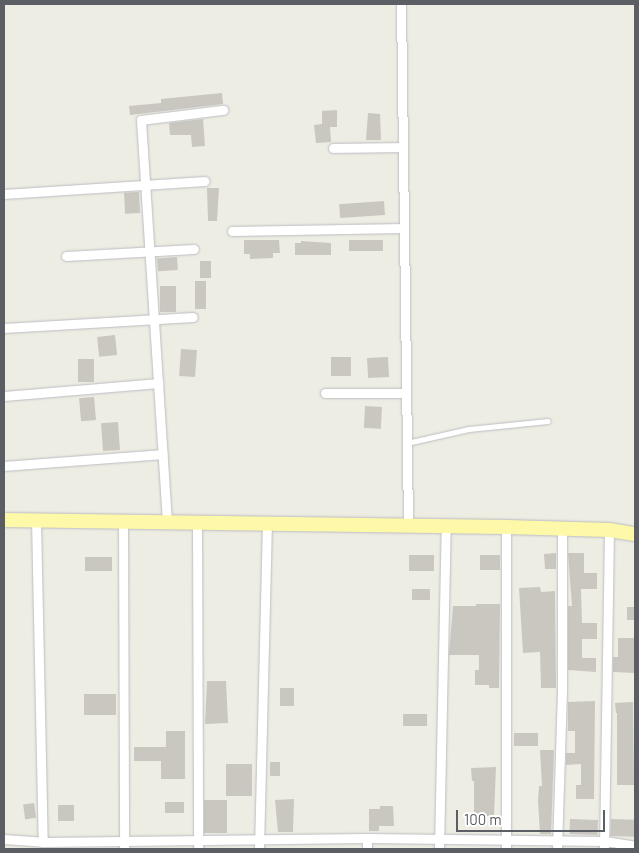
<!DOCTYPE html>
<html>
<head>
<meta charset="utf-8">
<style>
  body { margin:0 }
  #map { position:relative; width:639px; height:853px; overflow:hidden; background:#eeede3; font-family:Barlow,sans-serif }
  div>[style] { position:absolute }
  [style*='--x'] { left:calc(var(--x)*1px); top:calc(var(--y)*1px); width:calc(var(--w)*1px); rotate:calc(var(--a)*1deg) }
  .building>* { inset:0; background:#c9c7c0; transform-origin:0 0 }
  .roads { filter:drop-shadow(0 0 1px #bbbcc2) drop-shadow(0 0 1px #bbbcc2) }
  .lane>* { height:4.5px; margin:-2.25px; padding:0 2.25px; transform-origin:2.25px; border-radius:2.25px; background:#fff }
  .street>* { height:9px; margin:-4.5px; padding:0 4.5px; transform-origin:4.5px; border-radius:4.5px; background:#fff }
  .primary>* { height:14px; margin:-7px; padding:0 7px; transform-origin:7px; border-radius:7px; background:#fef9a8 }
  span { translate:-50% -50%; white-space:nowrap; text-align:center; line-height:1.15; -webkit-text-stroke:5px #fff; paint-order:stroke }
  .frame { position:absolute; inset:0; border:5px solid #5b5e64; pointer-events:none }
  .scale { position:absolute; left:456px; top:810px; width:149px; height:22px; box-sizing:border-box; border:2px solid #5b5e64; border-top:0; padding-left:6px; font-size:15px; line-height:18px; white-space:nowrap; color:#5b5e64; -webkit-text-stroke:4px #fff; paint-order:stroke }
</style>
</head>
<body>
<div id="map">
  <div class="building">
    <div style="clip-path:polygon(222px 93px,223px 104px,130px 115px,129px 106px,161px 103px,161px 99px)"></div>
    <div style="clip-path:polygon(337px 110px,337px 127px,330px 127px,331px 142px,316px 143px,314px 125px,322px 124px,322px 111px)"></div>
    <div style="clip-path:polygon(368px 113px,380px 114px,381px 140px,366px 140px)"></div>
    <div style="clip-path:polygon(203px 119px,205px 146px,192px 147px,191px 135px,170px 135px,169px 123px)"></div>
    <div style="clip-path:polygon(207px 188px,219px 188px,217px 221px,208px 221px)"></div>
    <div style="left:139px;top:192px;width:21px;height:15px;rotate:87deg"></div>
    <div style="left:384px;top:201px;width:14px;height:45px;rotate:86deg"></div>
    <div style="clip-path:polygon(244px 240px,279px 240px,280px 253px,273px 253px,273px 258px,250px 259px,250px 254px,244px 254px)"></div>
    <div style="left:349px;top:240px;width:34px;height:11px"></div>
    <div style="clip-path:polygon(301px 241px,331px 243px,331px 255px,295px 255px,295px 243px,301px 243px)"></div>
    <div style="left:177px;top:257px;width:13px;height:20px;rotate:86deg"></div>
    <div style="left:200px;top:261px;width:11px;height:17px"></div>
    <div style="left:195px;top:281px;width:11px;height:28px"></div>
    <div style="left:160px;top:286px;width:16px;height:26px"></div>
    <div style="left:115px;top:335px;width:20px;height:18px;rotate:84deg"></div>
    <div style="left:181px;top:349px;width:16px;height:27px;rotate:4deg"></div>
    <div style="left:331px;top:357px;width:20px;height:19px"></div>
    <div style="left:388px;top:357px;width:20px;height:21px;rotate:87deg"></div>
    <div style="left:78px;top:359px;width:16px;height:23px"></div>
    <div style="left:94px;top:397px;width:23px;height:15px;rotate:85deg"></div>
    <div style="left:365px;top:406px;width:17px;height:22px;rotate:3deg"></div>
    <div style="left:118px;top:422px;width:28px;height:17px;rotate:86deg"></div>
    <div style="clip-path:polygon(556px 553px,556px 569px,545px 569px,544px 554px)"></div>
    <div style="clip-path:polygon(568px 553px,584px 553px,584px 573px,597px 573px,597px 589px,581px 589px,582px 623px,597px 623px,597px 639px,582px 639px,582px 658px,596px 658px,596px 672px,568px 670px,568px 606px,572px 606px)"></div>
    <div style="left:409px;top:555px;width:25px;height:16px"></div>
    <div style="left:480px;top:555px;width:20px;height:15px"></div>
    <div style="left:85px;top:557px;width:27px;height:14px"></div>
    <div style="clip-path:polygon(540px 587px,541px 592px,555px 591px,556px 688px,541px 688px,540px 652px,523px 653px,519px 588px)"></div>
    <div style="left:412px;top:589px;width:18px;height:11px"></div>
    <div style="clip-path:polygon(476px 604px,500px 604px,499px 688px,489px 688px,489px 685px,475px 685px,475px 670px,479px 670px,479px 655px,449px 655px,453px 606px,476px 606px)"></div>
    <div style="left:627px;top:607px;width:8px;height:13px"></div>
    <div style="clip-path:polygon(618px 638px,635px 638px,635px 673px,613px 672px,613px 657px,618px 657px)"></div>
    <div style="clip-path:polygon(207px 681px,226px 681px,228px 723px,205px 724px)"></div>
    <div style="left:280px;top:688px;width:14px;height:18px"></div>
    <div style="left:84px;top:694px;width:32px;height:21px"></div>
    <div style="clip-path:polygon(595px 701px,594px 799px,576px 799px,576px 785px,581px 785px,581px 764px,566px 765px,566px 753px,575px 753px,575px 731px,568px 731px,568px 702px)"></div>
    <div style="clip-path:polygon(633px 702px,634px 785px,617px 785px,617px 713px,616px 713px,615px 703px)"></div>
    <div style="left:403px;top:714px;width:24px;height:12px"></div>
    <div style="clip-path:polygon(166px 731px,185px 731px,185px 779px,161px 779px,161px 761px,134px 761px,134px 747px,166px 747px)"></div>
    <div style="left:514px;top:733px;width:24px;height:13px"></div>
    <div style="clip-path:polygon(540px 750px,554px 750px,551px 834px,540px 834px,538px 800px,539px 786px,542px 786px)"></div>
    <div style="left:270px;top:762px;width:10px;height:14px"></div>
    <div style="left:226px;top:764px;width:26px;height:32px"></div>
    <div style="clip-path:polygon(496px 767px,494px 816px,474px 816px,474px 781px,472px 781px,471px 768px)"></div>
    <div style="clip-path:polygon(294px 799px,293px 832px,278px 832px,275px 800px)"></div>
    <div style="left:204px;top:800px;width:23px;height:33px"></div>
    <div style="left:165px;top:802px;width:19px;height:11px"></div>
    <div style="left:34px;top:803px;width:15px;height:11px;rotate:82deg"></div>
    <div style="left:58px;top:805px;width:16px;height:16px"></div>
    <div style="clip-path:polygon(380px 806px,393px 806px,394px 826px,379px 826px,379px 831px,369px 831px,369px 809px,380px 809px)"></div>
    <div style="left:570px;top:819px;width:28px;height:15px;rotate:2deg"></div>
    <div style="left:611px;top:819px;width:24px;height:17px;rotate:2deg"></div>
  </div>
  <div class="roads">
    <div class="lane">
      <div style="--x:407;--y:443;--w:64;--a:-12.7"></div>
      <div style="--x:469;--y:429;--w:79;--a:-5.8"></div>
    </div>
    <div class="street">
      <div style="--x:401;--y:4;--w:523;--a:89.23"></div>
      <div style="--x:333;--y:148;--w:70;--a:-0.8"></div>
      <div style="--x:4;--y:194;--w:201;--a:-3.7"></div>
      <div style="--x:232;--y:231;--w:172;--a:-1"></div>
      <div style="--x:66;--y:256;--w:128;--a:-3.1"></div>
      <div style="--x:4;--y:328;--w:189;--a:-3.3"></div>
      <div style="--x:325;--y:393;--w:81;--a:0"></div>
      <div style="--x:4;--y:396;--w:155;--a:-4.8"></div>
      <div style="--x:4;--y:466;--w:159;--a:-4.3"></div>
      <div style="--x:36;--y:520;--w:322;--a:88.8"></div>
      <div style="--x:123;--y:522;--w:327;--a:89.8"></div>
      <div style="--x:167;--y:522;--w:403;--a:-93.7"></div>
      <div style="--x:141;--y:120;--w:83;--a:-7"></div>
      <div style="--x:197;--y:523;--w:326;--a:89.8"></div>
      <div style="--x:4;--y:839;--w:39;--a:4"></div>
      <div style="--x:43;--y:842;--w:324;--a:-0.7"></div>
      <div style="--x:367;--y:838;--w:238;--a:0.7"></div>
      <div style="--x:605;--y:841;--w:30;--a:9"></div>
      <div style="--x:259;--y:849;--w:325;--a:-88.6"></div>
      <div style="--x:367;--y:849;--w:11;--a:-90"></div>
      <div style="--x:439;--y:849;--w:322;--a:-88.8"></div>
      <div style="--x:506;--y:849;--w:322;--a:-90"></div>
      <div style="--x:557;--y:849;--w:158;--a:-88.2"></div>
      <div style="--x:562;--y:691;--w:162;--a:-90"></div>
      <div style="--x:604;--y:849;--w:319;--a:-89.1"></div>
    </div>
    <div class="primary">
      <div style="--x:4;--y:520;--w:502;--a:0.8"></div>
      <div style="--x:506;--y:527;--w:103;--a:1.7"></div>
      <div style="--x:609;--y:530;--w:26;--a:9"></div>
    </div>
  </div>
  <div class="frame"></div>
  <div class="scale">100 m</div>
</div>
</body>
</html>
